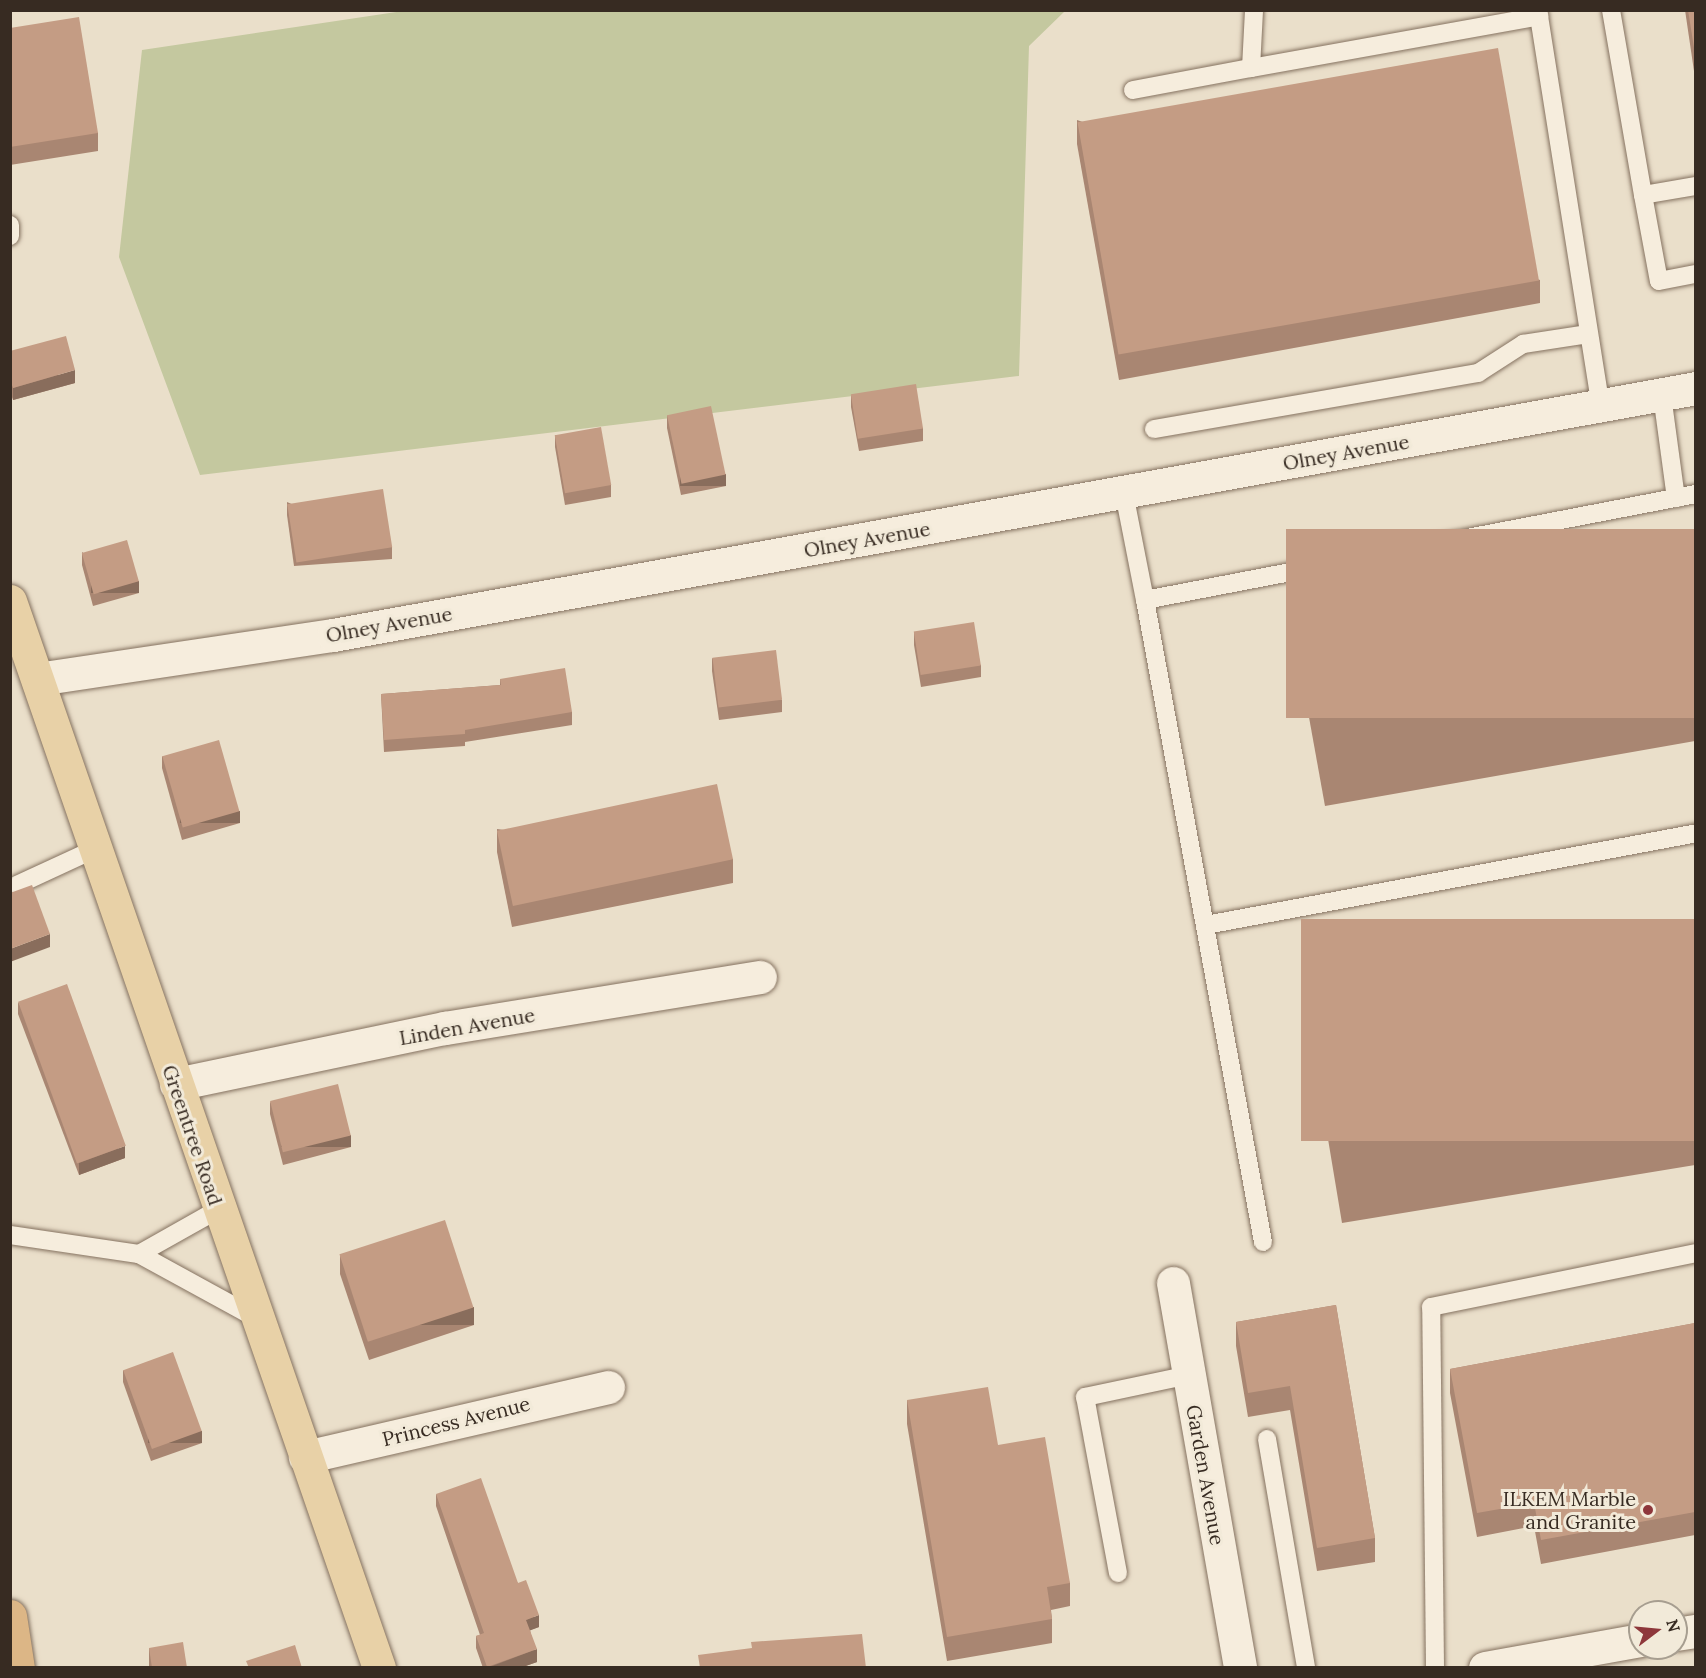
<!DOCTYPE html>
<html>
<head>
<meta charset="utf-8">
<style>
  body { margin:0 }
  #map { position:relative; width:1706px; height:1678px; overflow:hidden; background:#eadfca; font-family:Lora,serif }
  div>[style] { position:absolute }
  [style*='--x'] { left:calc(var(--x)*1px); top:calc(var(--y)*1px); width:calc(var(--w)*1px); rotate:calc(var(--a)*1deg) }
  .green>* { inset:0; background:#c4c89f }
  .roads { filter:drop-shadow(0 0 2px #857260) drop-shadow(0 0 2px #857260) }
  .service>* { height:18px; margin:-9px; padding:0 9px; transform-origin:9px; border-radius:9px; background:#f6eddd }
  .minor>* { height:33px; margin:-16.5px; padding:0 16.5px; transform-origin:16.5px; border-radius:16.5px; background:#f6eddd }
  .secondary>* { height:33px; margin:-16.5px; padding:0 16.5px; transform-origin:16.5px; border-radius:16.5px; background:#f6eddd }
  .primary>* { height:33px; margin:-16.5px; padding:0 16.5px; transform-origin:16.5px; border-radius:16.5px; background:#e8d1a7 }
  .trunk>* { height:33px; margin:-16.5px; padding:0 16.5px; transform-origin:16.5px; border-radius:16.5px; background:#dcb686 }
  .wall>* { inset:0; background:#a98672 }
  .shaded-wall>* { inset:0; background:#896d5c; transform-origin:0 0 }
  .building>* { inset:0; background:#c49c84; transform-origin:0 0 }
  .dots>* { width:16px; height:16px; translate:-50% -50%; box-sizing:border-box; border:3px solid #f2ead9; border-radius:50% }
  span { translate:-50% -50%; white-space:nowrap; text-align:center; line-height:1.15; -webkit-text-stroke:6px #f2ead9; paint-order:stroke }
  .street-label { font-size:20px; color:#372b22 }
  .poi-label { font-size:20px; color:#372b22 }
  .right { translate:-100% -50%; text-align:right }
  .frame { position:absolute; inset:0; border:12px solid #372b22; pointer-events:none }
  .north { position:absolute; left:1628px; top:1600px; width:60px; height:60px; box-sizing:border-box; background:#f2ead9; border:2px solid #a79e90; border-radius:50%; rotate:74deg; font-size:16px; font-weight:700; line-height:24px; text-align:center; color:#372b22 }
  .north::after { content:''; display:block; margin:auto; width:21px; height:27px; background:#8e373b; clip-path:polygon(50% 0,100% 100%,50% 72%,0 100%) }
</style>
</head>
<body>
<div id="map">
  <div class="green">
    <div style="clip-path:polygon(403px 11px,1065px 11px,1029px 46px,1019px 376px,200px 475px,119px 257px,142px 50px)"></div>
  </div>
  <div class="roads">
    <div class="service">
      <div style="--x:1538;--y:10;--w:401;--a:81"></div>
      <div style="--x:1611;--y:10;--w:188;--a:80.2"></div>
      <div style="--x:1643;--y:195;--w:54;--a:-9.6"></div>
      <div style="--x:1251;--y:68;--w:293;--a:-10.2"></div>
      <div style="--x:1133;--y:90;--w:120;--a:-10.6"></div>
      <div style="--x:1251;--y:68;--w:58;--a:-87"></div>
      <div style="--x:1643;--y:195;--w:87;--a:79.5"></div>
      <div style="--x:1659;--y:281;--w:38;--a:-11"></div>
      <div style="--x:10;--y:225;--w:11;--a:90"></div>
      <div style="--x:1662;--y:395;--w:104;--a:82.3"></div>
      <div style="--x:1154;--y:429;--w:329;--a:-9.8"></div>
      <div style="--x:1478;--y:373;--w:54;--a:-32.8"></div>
      <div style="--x:1523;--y:344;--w:66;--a:-8.7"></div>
      <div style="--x:1124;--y:493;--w:109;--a:78.9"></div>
      <div style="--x:17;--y:885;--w:86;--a:-24.8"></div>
      <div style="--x:1206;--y:925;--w:499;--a:-10.6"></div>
      <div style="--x:10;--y:1235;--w:130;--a:8.4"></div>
      <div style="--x:139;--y:1254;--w:133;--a:28.7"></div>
      <div style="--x:1263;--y:1242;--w:653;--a:-100.41"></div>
      <div style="--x:1145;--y:600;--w:561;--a:-10.89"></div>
      <div style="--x:139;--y:1254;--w:92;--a:-29.4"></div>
      <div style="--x:1267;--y:1439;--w:232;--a:80.3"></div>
      <div style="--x:1118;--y:1573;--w:179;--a:-100.6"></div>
      <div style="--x:1085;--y:1397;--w:106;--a:-11.9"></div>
      <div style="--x:1435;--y:1668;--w:361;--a:-90.6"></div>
      <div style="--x:1431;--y:1307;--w:270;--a:-11.5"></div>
    </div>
    <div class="minor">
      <div style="--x:38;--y:679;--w:298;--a:-8.5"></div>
      <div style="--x:333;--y:635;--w:1385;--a:-10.27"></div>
      <div style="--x:176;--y:1084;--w:275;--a:-11.8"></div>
      <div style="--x:445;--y:1028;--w:319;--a:-9.2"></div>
      <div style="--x:1173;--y:1283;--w:391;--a:80.1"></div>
      <div style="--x:305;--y:1457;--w:311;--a:-13"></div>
    </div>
    <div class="secondary">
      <div style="--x:1676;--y:1634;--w:20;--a:-9"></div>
      <div style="--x:1485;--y:1668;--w:158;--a:-10.2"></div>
    </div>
    <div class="primary">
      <div style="--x:10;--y:601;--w:1129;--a:70.92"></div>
    </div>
    <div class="trunk">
      <div style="--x:10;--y:1616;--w:53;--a:81.3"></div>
    </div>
  </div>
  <div class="wall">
    <div style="clip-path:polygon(1685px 10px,1695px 10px,1695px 78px)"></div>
    <div style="clip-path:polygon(10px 28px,98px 133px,98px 151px,10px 165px)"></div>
    <div style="clip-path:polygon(1077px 120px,1540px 280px,1540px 303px,1119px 380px,1077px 144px)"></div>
    <div style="clip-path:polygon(10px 351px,75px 383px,13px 400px,10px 392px)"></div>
    <div style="clip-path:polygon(851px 395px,923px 428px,923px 441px,859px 451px,851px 407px)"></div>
    <div style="clip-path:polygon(667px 415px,726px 486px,681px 495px,667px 428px)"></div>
    <div style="clip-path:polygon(555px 435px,611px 485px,611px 497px,565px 505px,555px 447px)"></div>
    <div style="clip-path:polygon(287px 502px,392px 547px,392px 559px,294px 566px,287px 515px)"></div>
    <div style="clip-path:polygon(1695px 529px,1695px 741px,1325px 806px,1292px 623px,1292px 599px)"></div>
    <div style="clip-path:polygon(82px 552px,139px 593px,93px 606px,82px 565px)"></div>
    <div style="clip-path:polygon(914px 632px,981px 665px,981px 677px,921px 687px,914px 645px)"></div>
    <div style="clip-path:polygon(712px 658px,782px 700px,782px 712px,719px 720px,712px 671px)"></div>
    <div style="clip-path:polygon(500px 679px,572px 712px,572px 725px,465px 742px,465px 746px,384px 752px,381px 694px,500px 685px)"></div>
    <div style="clip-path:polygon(162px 756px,240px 823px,182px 840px,162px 768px)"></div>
    <div style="clip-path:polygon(497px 829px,733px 859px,733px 883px,512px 927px,497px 852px)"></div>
    <div style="clip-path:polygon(1695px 919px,1695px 1165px,1342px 1223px,1306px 1007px,1306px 983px)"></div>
    <div style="clip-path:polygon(18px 1002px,125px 1158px,79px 1175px,18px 1014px)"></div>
    <div style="clip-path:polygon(270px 1102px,351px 1147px,283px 1165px,270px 1114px)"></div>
    <div style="clip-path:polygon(340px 1255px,474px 1325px,369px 1360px,340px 1274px)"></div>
    <div style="clip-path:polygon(1336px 1305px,1375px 1538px,1375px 1562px,1317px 1571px,1290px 1410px,1248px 1417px,1236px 1346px,1236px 1322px)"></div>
    <div style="clip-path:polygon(1695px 1323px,1695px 1535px,1541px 1564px,1534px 1526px,1477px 1537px,1450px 1393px,1450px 1369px)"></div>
    <div style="clip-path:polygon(123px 1370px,202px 1443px,151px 1461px,123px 1382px)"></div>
    <div style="clip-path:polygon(907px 1400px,998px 1445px,1070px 1583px,1070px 1606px,1051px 1610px,1052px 1619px,1052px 1643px,947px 1661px,907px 1424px)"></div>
    <div style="clip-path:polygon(436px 1494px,518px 1583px,539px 1627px,530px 1630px,537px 1662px,520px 1668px,483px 1668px,476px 1648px,476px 1636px,480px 1635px,436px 1506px)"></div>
    <div style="clip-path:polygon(149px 1648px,187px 1668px,149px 1668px)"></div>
  </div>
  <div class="shaded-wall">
    <div style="clip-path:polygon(75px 370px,75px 383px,13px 400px,13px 388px)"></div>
    <div style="left:726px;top:474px;width:12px;height:46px;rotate:90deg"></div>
    <div style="left:139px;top:581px;width:12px;height:48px;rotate:90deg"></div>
    <div style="left:240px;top:811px;width:12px;height:60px;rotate:90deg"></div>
    <div style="clip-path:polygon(50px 934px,50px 947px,10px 962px,10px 949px)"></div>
    <div style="left:351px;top:1135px;width:12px;height:70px;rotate:90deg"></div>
    <div style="clip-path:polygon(125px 1146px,125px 1158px,79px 1175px,79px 1163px)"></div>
    <div style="left:474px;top:1307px;width:18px;height:111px;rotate:90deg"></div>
    <div style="left:202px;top:1431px;width:12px;height:54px;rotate:90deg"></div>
    <div style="clip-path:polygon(539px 1615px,539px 1627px,526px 1632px,526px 1620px)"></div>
    <div style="clip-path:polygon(537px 1649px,537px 1662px,520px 1668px,487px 1668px)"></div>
  </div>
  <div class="building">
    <div style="clip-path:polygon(1688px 10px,1695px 10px,1695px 54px)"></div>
    <div style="clip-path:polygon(79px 17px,98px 133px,10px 147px,10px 28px)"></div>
    <div style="left:1498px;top:48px;width:236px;height:427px;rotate:80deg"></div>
    <div style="clip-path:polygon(66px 336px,75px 370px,13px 388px,10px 380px,10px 351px)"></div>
    <div style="left:916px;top:384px;width:45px;height:66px;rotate:81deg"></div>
    <div style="left:711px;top:406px;width:70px;height:45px;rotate:78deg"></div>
    <div style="left:601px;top:427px;width:59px;height:47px;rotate:80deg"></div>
    <div style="left:383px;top:489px;width:59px;height:97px;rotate:81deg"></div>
    <div style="left:1695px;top:529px;width:189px;height:409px;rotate:90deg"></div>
    <div style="left:127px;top:540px;width:43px;height:47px;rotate:74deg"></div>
    <div style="left:974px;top:622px;width:44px;height:61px;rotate:81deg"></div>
    <div style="left:776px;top:650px;width:50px;height:64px;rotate:83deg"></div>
    <div style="clip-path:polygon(565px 668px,572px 712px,465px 730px,465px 734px,384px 740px,381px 694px,501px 685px,500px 679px)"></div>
    <div style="left:219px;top:740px;width:74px;height:59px;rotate:74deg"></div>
    <div style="left:717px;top:784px;width:77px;height:225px;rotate:78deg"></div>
    <div style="clip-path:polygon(32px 885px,50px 934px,10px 949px,10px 893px)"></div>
    <div style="left:1695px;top:919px;width:222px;height:394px;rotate:90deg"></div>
    <div style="left:67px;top:984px;width:172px;height:52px;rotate:70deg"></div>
    <div style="left:338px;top:1084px;width:53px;height:70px;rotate:76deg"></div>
    <div style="left:445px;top:1220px;width:92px;height:111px;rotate:72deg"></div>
    <div style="clip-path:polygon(1336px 1305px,1375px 1538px,1317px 1548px,1290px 1386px,1248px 1393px,1236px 1322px)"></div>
    <div style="clip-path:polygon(1695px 1323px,1695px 1512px,1541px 1540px,1534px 1503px,1477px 1513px,1450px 1369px)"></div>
    <div style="left:173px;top:1352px;width:84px;height:53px;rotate:70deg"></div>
    <div style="clip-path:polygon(988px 1387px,998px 1445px,1045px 1437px,1070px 1583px,1047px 1587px,1052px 1619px,947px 1637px,907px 1400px)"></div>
    <div style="clip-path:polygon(481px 1478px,518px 1583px,526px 1580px,539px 1615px,526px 1620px,537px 1649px,487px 1667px,476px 1636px,484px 1633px,436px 1494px)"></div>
    <div style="clip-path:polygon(862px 1634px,866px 1668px,700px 1668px,698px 1655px,752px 1648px,751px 1642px)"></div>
    <div style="clip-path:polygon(183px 1642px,187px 1668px,152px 1668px,149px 1648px)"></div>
    <div style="clip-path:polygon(295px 1645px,302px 1668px,249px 1668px,246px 1661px)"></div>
  </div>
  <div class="dots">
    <div style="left:1648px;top:1510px;background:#8e373b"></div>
  </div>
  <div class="street-label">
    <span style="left:1346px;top:452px;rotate:-10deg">Olney Avenue</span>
    <span style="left:867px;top:539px;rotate:-10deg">Olney Avenue</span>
    <span style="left:389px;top:624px;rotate:-10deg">Olney Avenue</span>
    <span style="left:467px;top:1026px;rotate:-10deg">Linden Avenue</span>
    <span style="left:193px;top:1135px;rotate:71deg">Greentree Road</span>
    <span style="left:456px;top:1421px;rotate:-14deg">Princess Avenue</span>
    <span style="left:1206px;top:1475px;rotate:80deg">Garden Avenue</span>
  </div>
  <div class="poi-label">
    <span class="right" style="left:1636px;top:1510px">ILKEM Marble<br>and Granite</span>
  </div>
  <div class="frame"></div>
  <div class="north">N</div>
</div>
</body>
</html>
